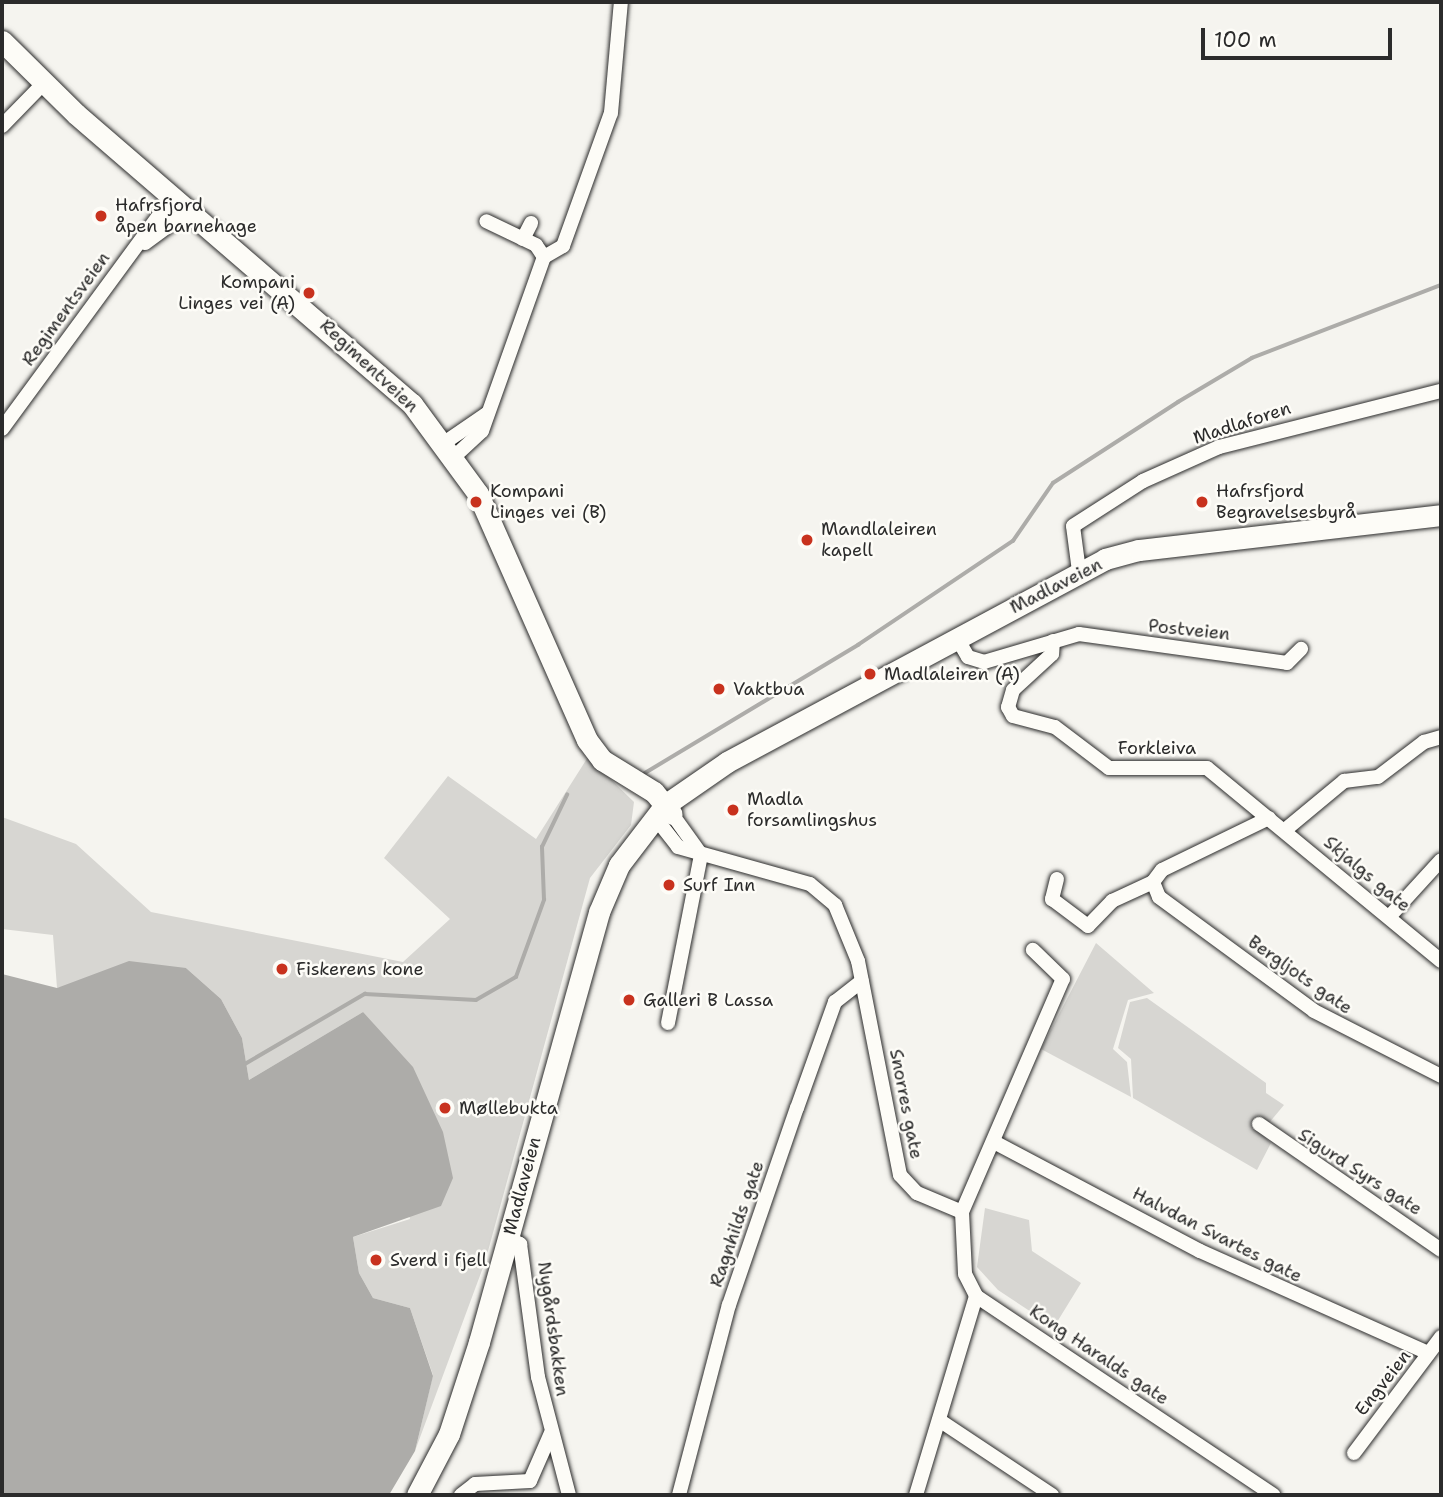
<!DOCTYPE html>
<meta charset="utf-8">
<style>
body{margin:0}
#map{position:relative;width:1443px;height:1497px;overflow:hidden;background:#f5f4ef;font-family:"Shantell Sans",sans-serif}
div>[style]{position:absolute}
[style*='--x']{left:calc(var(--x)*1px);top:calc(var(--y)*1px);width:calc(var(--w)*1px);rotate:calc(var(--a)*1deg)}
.green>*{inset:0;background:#d7d6d2}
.water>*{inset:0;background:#adaca9}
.stream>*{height:3.5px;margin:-1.75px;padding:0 1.75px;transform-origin:1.75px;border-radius:1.75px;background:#adaca9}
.roads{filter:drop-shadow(0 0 2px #2b2b2b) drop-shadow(0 0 2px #2b2b2b)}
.minor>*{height:14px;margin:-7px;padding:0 7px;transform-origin:7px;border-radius:7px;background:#fdfcf7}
.secondary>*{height:21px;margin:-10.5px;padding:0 10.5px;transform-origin:10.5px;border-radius:10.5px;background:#fdfcf7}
.dots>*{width:19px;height:19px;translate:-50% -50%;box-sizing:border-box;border:4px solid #fdfcf7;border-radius:50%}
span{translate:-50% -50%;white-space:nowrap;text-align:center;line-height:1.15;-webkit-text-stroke:5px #fdfcf7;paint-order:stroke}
.poi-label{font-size:18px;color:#2b2b2b}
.left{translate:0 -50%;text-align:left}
.right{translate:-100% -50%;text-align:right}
.street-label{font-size:18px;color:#2b2b2b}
.frame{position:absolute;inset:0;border:4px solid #2b2b2b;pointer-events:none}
.scale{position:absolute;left:1201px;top:28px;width:191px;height:32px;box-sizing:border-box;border:4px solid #2b2b2b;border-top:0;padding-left:9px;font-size:21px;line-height:24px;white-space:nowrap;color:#2b2b2b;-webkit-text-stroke:5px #fdfcf7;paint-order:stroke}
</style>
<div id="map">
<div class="green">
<div style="clip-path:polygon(588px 757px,634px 802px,631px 825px,590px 878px,485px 1262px,415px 1451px,433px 1375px,410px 1308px,373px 1298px,359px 1273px,353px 1237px,410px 1219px,363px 1012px,249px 1080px,242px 1038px,221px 999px,186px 968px,57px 988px,53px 935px,2px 929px,2px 817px,76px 844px,151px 912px,403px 962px,450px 919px,384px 858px,448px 776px,536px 839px)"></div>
<div style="clip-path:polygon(1096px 943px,1154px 993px,1128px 1000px,1113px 1049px,1127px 1062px,1131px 1097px,1041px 1049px)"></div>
<div style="clip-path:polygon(1147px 998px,1266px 1083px,1266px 1093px,1284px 1105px,1269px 1123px,1253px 1126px,1271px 1143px,1257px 1170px,1133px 1098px,1131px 1059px,1118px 1048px,1130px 1002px)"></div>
<div style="clip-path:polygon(985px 1208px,1029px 1220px,1032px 1251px,1081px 1283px,1054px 1327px,998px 1290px,977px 1267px)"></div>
</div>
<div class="water">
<div style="clip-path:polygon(129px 961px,186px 968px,221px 999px,242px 1038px,249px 1080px,363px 1012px,413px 1067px,443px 1132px,453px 1178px,441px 1206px,353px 1237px,359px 1273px,373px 1298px,410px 1308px,433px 1376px,415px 1451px,389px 1495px,2px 1495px,2px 974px,57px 988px)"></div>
</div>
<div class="stream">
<div style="--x:645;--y:773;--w:249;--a:-31"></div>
<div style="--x:858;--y:645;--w:187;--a:-33.9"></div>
<div style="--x:1013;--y:541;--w:70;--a:-55.4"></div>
<div style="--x:1053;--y:483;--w:149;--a:-32.9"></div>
<div style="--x:1178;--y:402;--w:86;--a:-30.7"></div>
<div style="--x:1252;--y:358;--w:203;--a:-21.1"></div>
<div style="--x:245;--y:1064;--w:139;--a:-30.3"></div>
<div style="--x:365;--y:994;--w:111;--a:3.1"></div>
<div style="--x:476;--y:1000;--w:46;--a:-29.9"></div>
<div style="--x:516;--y:977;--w:82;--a:-70"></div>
<div style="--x:544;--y:900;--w:53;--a:-92.2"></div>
<div style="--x:542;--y:847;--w:58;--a:-64.3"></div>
</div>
<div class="roads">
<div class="minor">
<div style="--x:2;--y:126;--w:57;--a:-45.7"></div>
<div style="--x:523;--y:239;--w:18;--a:-63"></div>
<div style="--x:145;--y:243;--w:56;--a:-36.3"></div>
<div style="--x:544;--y:257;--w:22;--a:-30"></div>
<div style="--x:563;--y:246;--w:141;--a:-70.2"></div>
<div style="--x:611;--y:113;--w:111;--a:-84.9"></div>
<div style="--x:2;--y:429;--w:289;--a:-53.7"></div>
<div style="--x:444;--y:443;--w:53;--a:-34.3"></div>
<div style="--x:454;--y:457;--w:38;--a:-43"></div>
<div style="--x:482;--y:431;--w:185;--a:-70.4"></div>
<div style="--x:544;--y:257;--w:14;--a:-124"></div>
<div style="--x:536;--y:245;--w:55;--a:-154.4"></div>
<div style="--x:1079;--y:571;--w:45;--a:-97.6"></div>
<div style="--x:1073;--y:526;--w:83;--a:-32.7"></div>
<div style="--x:1143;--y:481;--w:83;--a:-24.1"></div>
<div style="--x:1219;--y:447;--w:229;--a:-14.2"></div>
<div style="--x:957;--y:638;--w:22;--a:60"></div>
<div style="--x:968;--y:657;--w:17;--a:17"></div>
<div style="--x:984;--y:662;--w:99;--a:-16.4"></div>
<div style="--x:1079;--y:634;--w:210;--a:7.9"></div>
<div style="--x:1287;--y:663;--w:20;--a:-45"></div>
<div style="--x:1053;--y:641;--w:13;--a:94"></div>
<div style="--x:1052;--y:654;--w:53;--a:137.3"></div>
<div style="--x:1013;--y:690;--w:18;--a:106"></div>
<div style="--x:1008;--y:707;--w:10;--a:61"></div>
<div style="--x:1013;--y:716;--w:43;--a:14.7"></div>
<div style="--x:1055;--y:727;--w:68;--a:37.2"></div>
<div style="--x:1109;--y:768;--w:98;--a:0"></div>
<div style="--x:1207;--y:768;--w:303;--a:39.5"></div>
<div style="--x:672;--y:814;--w:48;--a:54.3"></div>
<div style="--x:1269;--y:818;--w:119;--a:154.1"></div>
<div style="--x:1162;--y:870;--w:15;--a:127"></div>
<div style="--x:1153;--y:882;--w:16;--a:68"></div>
<div style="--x:1159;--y:897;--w:192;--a:36.3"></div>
<div style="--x:1314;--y:1011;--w:143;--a:27.1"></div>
<div style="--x:661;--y:825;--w:28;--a:52"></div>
<div style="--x:678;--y:847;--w:137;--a:15.7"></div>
<div style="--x:810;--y:884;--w:33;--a:40"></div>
<div style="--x:835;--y:905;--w:61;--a:67.7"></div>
<div style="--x:858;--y:961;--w:218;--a:78.9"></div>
<div style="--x:900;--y:1175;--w:25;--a:47"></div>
<div style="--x:917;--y:1193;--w:49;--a:22.9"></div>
<div style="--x:962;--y:1212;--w:254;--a:-66.6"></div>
<div style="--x:1063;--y:979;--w:42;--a:-136"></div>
<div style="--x:1285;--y:830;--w:77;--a:-39.7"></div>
<div style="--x:1344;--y:781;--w:34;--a:-7"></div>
<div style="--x:1378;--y:777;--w:58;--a:-37.3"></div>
<div style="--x:1424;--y:742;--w:18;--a:-16"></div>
<div style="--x:1057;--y:879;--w:21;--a:104"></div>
<div style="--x:1052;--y:899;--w:45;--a:36.9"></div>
<div style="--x:1088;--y:926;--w:35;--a:-46"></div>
<div style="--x:1112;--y:901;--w:45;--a:-24.9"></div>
<div style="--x:1389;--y:917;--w:77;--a:-47.6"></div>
<div style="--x:668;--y:1023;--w:171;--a:-78.9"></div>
<div style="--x:1259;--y:1124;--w:221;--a:34.7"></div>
<div style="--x:994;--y:1142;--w:233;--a:27.9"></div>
<div style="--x:1200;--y:1251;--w:250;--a:24.1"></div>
<div style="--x:962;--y:1212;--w:62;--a:87.2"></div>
<div style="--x:965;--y:1274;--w:25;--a:63"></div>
<div style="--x:976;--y:1296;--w:358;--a:33.8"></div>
<div style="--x:509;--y:1238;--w:13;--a:29"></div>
<div style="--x:520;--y:1244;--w:134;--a:82.3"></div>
<div style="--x:538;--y:1377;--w:122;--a:75.3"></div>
<div style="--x:939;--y:1420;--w:136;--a:33.6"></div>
<div style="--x:1354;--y:1453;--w:145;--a:-53.1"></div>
<div style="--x:461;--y:1495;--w:18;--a:-38"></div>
<div style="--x:475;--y:1484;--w:55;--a:-3.1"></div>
<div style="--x:530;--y:1481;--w:52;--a:-66.4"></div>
<div style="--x:679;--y:1495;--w:196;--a:-75.3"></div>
<div style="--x:729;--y:1305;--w:208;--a:-71"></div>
<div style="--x:797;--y:1108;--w:113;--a:-70.3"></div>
<div style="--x:835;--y:1002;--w:34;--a:-38"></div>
<div style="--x:916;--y:1495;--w:208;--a:-73.2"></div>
</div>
<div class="secondary">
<div style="--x:2;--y:41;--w:104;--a:44.6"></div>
<div style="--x:76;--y:114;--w:444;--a:40.8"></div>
<div style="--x:412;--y:404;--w:112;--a:53.7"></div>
<div style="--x:478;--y:494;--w:269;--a:66.1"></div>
<div style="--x:587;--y:740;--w:25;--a:53"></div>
<div style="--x:602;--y:760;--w:61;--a:31.6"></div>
<div style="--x:654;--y:792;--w:28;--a:51"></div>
<div style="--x:417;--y:1495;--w:69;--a:-62.3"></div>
<div style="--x:449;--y:1434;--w:97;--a:-71.9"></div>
<div style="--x:479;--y:1342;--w:446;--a:-74.4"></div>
<div style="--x:599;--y:912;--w:51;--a:-66.9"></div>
<div style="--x:619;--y:865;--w:76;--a:-52.5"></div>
<div style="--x:665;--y:805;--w:75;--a:-34.7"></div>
<div style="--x:727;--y:762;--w:429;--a:-28.2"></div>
<div style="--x:1105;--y:559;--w:35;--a:-15"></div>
<div style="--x:1139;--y:550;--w:304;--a:-6.6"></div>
</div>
</div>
<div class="dots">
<div style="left:101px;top:216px;background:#c8321e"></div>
<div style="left:309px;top:293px;background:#c8321e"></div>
<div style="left:476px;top:502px;background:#c8321e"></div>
<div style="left:1202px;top:502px;background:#c8321e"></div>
<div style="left:807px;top:540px;background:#c8321e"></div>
<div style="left:870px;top:674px;background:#c8321e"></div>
<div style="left:719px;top:689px;background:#c8321e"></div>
<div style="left:733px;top:810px;background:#c8321e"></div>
<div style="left:669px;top:885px;background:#c8321e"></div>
<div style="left:282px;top:969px;background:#c8321e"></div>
<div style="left:629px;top:1000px;background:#c8321e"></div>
<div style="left:445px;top:1108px;background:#c8321e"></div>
<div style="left:376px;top:1260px;background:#c8321e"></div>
</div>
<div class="poi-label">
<span class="left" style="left:115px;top:216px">Hafrsfjord<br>åpen barnehage</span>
<span class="right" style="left:295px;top:293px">Kompani<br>Linges vei (A)</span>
<span class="left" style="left:490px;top:502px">Kompani<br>Linges vei (B)</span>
<span class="left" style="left:1216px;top:502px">Hafrsfjord<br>Begravelsesbyrå</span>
<span class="left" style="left:821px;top:540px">Mandlaleiren<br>kapell</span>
<span class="left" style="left:884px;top:674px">Madlaleiren (A)</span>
<span class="left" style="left:733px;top:689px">Vaktbua</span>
<span class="left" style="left:747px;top:810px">Madla<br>forsamlingshus</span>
<span class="left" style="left:683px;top:885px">Surf Inn</span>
<span class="left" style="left:296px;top:969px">Fiskerens kone</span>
<span class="left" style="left:643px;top:1000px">Galleri B Lassa</span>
<span class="left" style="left:459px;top:1108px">Møllebukta</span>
<span class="left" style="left:390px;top:1260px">Sverd i fjell</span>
</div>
<div class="street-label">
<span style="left:66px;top:309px;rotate:-54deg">Regimentsveien</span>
<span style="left:369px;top:366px;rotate:43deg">Regimentveien</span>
<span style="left:1242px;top:423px;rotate:-18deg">Madlaforen</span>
<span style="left:1056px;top:586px;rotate:-27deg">Madlaveien</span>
<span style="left:1189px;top:630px;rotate:6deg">Postveien</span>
<span style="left:1157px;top:748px">Forkleiva</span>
<span style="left:1367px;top:874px;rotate:40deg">Skjalgs gate</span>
<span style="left:1300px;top:975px;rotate:35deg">Bergljots gate</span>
<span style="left:906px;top:1104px;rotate:79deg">Snorres gate</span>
<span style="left:1360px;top:1172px;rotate:33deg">Sigurd Syrs gate</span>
<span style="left:522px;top:1186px;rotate:-75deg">Madlaveien</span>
<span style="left:737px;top:1224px;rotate:-71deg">Ragnhilds gate</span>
<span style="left:1217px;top:1235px;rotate:27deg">Halvdan Svartes gate</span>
<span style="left:553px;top:1329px;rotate:82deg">Nygårdsbakken</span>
<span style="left:1099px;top:1355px;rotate:34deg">Kong Haralds gate</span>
<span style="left:1383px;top:1383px;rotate:-52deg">Engveien</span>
</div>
<div class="frame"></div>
<div class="scale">100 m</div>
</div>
